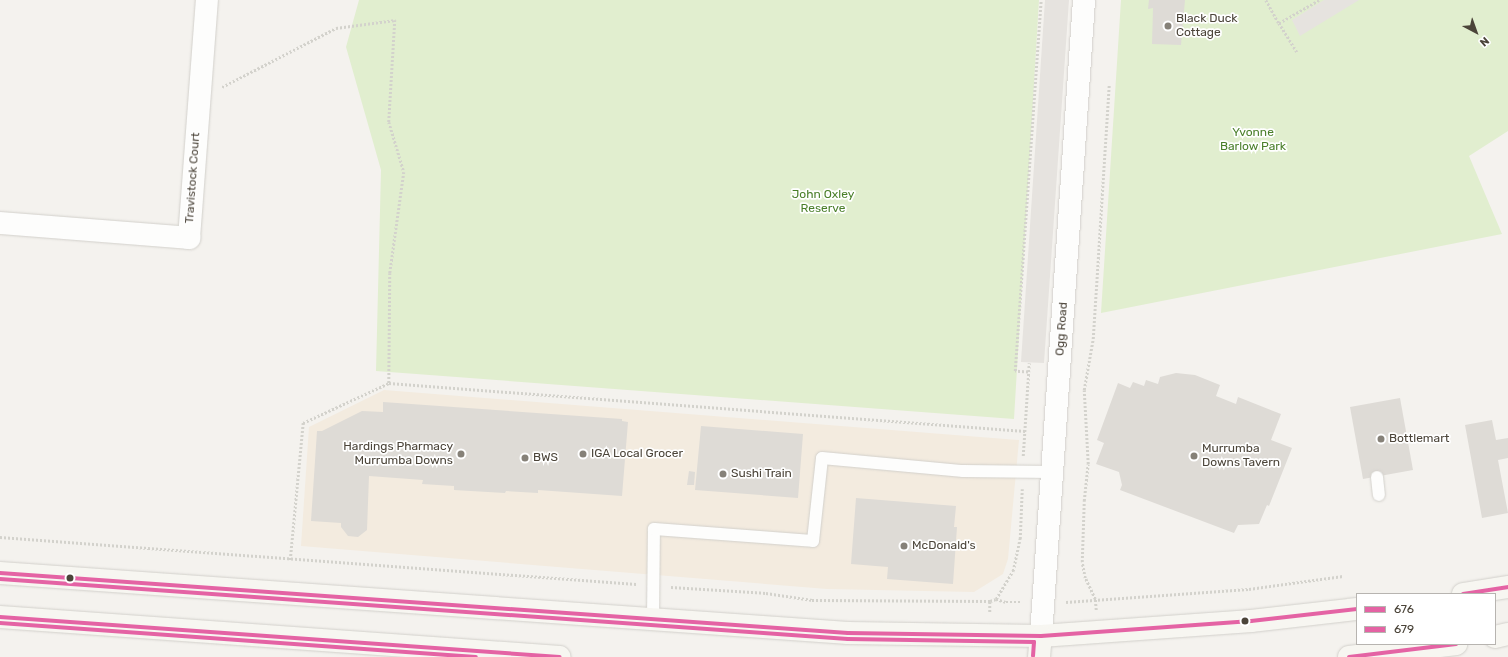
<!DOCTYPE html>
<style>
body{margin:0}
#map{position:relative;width:1508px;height:657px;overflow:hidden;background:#f4f2ee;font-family:Rubik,sans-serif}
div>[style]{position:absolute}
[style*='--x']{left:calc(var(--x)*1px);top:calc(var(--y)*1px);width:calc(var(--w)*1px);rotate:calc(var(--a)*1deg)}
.commercial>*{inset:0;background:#f3ebdf}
.green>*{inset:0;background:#e1eecf}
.parking>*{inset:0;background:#e6e3df}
.building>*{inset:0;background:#dedbd6}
.path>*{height:2.5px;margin-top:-1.25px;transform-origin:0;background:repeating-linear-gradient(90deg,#d3d2cc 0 2px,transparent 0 4px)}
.roads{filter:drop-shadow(0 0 1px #d2d0cb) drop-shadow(0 0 1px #d2d0cb)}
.lane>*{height:12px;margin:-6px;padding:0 6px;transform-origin:6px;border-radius:6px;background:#fdfdfc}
.street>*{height:22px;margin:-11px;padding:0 11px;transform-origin:11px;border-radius:11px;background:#fdfdfc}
.secondary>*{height:22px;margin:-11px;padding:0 11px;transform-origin:11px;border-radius:11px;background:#f7f6f1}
.bus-1>*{height:4px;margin:-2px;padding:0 2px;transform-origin:2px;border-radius:2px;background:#e463a4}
.bus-2>*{height:4px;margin:-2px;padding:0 2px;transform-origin:2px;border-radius:2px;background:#e463a4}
.dots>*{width:11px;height:11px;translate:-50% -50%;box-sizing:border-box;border:2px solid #fff;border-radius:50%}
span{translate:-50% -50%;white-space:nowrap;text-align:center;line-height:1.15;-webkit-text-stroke:3.5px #fff;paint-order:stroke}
.poi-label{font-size:12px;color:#4b4439}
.left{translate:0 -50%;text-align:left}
.right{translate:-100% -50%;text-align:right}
.park-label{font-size:12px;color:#4a7f2a}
.street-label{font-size:12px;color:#4b4439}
.legend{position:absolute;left:1356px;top:593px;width:140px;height:52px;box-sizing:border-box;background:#fff;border:1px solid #b7b4b0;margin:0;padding:5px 7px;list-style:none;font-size:12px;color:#4b4439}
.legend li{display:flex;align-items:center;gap:8px;height:20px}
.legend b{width:20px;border:1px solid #b7b4b0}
.north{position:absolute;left:1456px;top:12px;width:40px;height:40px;-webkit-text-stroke:3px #fff;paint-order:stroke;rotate:139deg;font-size:11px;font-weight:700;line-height:16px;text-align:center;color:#4b4439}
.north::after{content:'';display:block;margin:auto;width:14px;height:18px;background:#4b4439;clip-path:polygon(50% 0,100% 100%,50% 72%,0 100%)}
</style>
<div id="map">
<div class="commercial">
<div style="clip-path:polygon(384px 390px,1019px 440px,1008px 559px,1003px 574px,974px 592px,827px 589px,301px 546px,309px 427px)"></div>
</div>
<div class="green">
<div style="clip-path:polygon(359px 0,1039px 0,1014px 419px,376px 371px,381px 170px,346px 47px)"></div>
<div style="clip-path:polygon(1121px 0,1508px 0,1508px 131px,1469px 156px,1502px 234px,1101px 313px)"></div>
</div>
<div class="parking">
<div style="clip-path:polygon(1045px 0,1069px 0,1044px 363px,1021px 362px)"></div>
<div style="clip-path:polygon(1324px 0,1359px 0,1300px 36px,1292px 20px)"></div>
</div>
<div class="building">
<div style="clip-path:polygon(1149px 0,1185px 0,1181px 45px,1152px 44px,1153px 8px,1148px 9px)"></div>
<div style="clip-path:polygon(1176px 373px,1195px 375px,1220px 385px,1216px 396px,1236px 404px,1238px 397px,1281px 414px,1271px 440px,1292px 448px,1269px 506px,1267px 505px,1259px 524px,1238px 525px,1234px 533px,1120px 490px,1122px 485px,1119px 472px,1096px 464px,1104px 443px,1097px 440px,1118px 383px,1130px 388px,1133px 382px,1144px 386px,1146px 380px,1158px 384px,1160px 377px)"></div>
<div style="clip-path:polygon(1400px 398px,1413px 470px,1363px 479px,1350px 407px)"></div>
<div style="clip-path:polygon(383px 402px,622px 419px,622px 421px,628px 422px,622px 496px,538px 490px,538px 493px,506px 491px,505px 493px,454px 490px,454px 486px,422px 484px,423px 480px,369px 476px,367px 530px,358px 537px,348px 536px,341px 527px,341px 523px,311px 521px,317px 431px,322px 431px,362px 411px,383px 412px)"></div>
<div style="clip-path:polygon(1492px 420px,1496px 440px,1508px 438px,1508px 458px,1498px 460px,1508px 513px,1482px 518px,1465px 425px)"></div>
<div style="clip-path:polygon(701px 426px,803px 434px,798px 498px,695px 490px)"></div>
<div style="clip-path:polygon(689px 471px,695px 472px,694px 485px,687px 485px)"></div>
<div style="clip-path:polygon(856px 498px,956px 506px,954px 527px,957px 527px,953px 584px,887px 579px,888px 567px,851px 564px)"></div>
</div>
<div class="path">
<div style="--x:1266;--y:0;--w:26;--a:61"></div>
<div style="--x:1279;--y:23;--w:46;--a:-29.9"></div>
<div style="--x:1279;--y:23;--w:34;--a:58"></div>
<div style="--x:222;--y:87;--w:128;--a:-27.4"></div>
<div style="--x:336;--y:28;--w:60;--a:-7.7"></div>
<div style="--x:395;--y:20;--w:102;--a:93.4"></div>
<div style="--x:389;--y:122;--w:52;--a:73.3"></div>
<div style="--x:404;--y:172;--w:102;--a:97.9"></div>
<div style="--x:390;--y:273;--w:110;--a:90.5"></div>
<div style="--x:1028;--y:372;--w:13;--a:-176"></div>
<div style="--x:1015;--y:371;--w:372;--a:-86"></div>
<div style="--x:1023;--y:456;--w:93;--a:-86.3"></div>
<div style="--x:0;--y:537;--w:638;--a:4.23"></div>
<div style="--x:290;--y:560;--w:138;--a:-84.6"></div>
<div style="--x:303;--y:423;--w:95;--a:-24.9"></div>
<div style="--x:389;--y:383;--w:638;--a:4.32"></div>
<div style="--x:671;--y:587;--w:95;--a:3.6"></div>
<div style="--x:766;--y:593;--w:47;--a:8.7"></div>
<div style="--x:812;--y:600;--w:178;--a:0.3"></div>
<div style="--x:990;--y:601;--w:6;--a:-18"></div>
<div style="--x:996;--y:599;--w:33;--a:-59"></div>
<div style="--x:1013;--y:571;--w:33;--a:-78"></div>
<div style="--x:1020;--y:539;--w:50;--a:-87.7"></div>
<div style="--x:996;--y:599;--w:10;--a:17"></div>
<div style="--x:1006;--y:602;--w:15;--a:0"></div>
<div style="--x:990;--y:602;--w:11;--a:90"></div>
<div style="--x:1066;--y:602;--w:183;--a:-4.1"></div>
<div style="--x:1249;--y:589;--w:95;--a:-7.9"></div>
<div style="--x:1096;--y:610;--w:11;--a:-95"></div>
<div style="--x:1095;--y:599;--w:23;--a:-115"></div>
<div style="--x:1085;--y:578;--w:16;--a:-101"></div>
<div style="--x:1082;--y:562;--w:61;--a:-88.1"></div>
<div style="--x:1084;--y:501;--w:37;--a:-84"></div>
<div style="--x:1088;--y:464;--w:74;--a:-93.1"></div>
<div style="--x:1084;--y:390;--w:52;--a:-80"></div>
<div style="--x:1093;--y:339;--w:255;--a:-86.4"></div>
</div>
<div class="roads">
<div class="lane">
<div style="--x:1377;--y:477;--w:18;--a:84"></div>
<div style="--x:653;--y:619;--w:90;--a:-89.4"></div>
<div style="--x:654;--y:529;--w:159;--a:4.3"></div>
<div style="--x:813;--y:541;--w:83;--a:-83.8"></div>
<div style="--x:822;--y:458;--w:142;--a:5.3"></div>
<div style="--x:963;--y:471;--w:89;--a:0.6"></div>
</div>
<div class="street">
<div style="--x:0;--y:223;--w:190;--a:4.5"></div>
<div style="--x:189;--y:238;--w:239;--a:-85.7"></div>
<div style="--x:1041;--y:636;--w:637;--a:-86.13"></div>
</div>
<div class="secondary">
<div style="--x:0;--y:573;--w:850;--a:4.05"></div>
<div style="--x:848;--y:633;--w:193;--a:0.9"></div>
<div style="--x:1041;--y:636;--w:211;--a:-4.1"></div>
<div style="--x:1251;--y:621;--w:107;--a:-6.5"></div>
<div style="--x:1463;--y:594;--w:46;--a:-8.8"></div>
<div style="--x:0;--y:617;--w:561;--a:4.09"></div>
<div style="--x:1495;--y:637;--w:13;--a:-13"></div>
<div style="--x:1039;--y:657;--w:21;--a:-85"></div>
<div style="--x:1349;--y:657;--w:108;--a:-6.9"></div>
</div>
</div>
<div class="bus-1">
<div style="--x:0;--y:573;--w:850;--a:4.05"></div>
<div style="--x:848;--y:633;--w:193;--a:0.9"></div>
<div style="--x:1041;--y:636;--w:211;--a:-4.1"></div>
<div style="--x:1251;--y:621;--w:107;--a:-6.5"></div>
<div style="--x:1463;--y:594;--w:46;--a:-8.8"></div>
<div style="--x:0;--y:617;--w:561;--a:4.09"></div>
<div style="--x:1349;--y:657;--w:108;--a:-6.9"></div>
</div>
<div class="bus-2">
<div style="--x:0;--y:579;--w:850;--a:4.05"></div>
<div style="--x:848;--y:639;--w:186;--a:0.9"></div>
<div style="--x:1034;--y:642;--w:14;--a:94"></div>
<div style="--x:0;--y:623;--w:477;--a:4.1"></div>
</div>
<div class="dots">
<div style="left:1168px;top:26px;background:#868178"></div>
<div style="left:1381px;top:439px;background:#868178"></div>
<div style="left:461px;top:454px;background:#868178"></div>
<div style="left:583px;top:454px;background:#868178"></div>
<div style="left:1194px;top:456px;background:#868178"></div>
<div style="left:525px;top:458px;background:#868178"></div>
<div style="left:723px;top:474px;background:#868178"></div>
<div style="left:904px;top:546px;background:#868178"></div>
<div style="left:70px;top:578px;background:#4b4439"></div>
<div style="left:1245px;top:621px;background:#4b4439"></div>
</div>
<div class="poi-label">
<span class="left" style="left:1176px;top:26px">Black Duck<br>Cottage</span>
<span class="left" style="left:1389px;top:439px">Bottlemart</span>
<span class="right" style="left:453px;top:454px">Hardings Pharmacy<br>Murrumba Downs</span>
<span class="left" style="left:1202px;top:456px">Murrumba<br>Downs Tavern</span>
<span class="left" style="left:591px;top:454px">IGA Local Grocer</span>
<span class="left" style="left:533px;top:458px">BWS</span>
<span class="left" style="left:731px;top:474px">Sushi Train</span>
<span class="left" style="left:912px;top:546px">McDonald's</span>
</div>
<div class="park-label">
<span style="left:1253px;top:140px">Yvonne<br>Barlow Park</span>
<span style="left:823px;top:202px">John Oxley<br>Reserve</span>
</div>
<div class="street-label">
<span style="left:193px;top:178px;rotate:-86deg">Travistock Court</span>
<span style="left:1062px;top:329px;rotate:-86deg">Ogg Road</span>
</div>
<ul class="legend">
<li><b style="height:5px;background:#e463a4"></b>676</li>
<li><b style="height:5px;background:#e463a4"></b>679</li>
</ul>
<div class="north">N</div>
</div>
